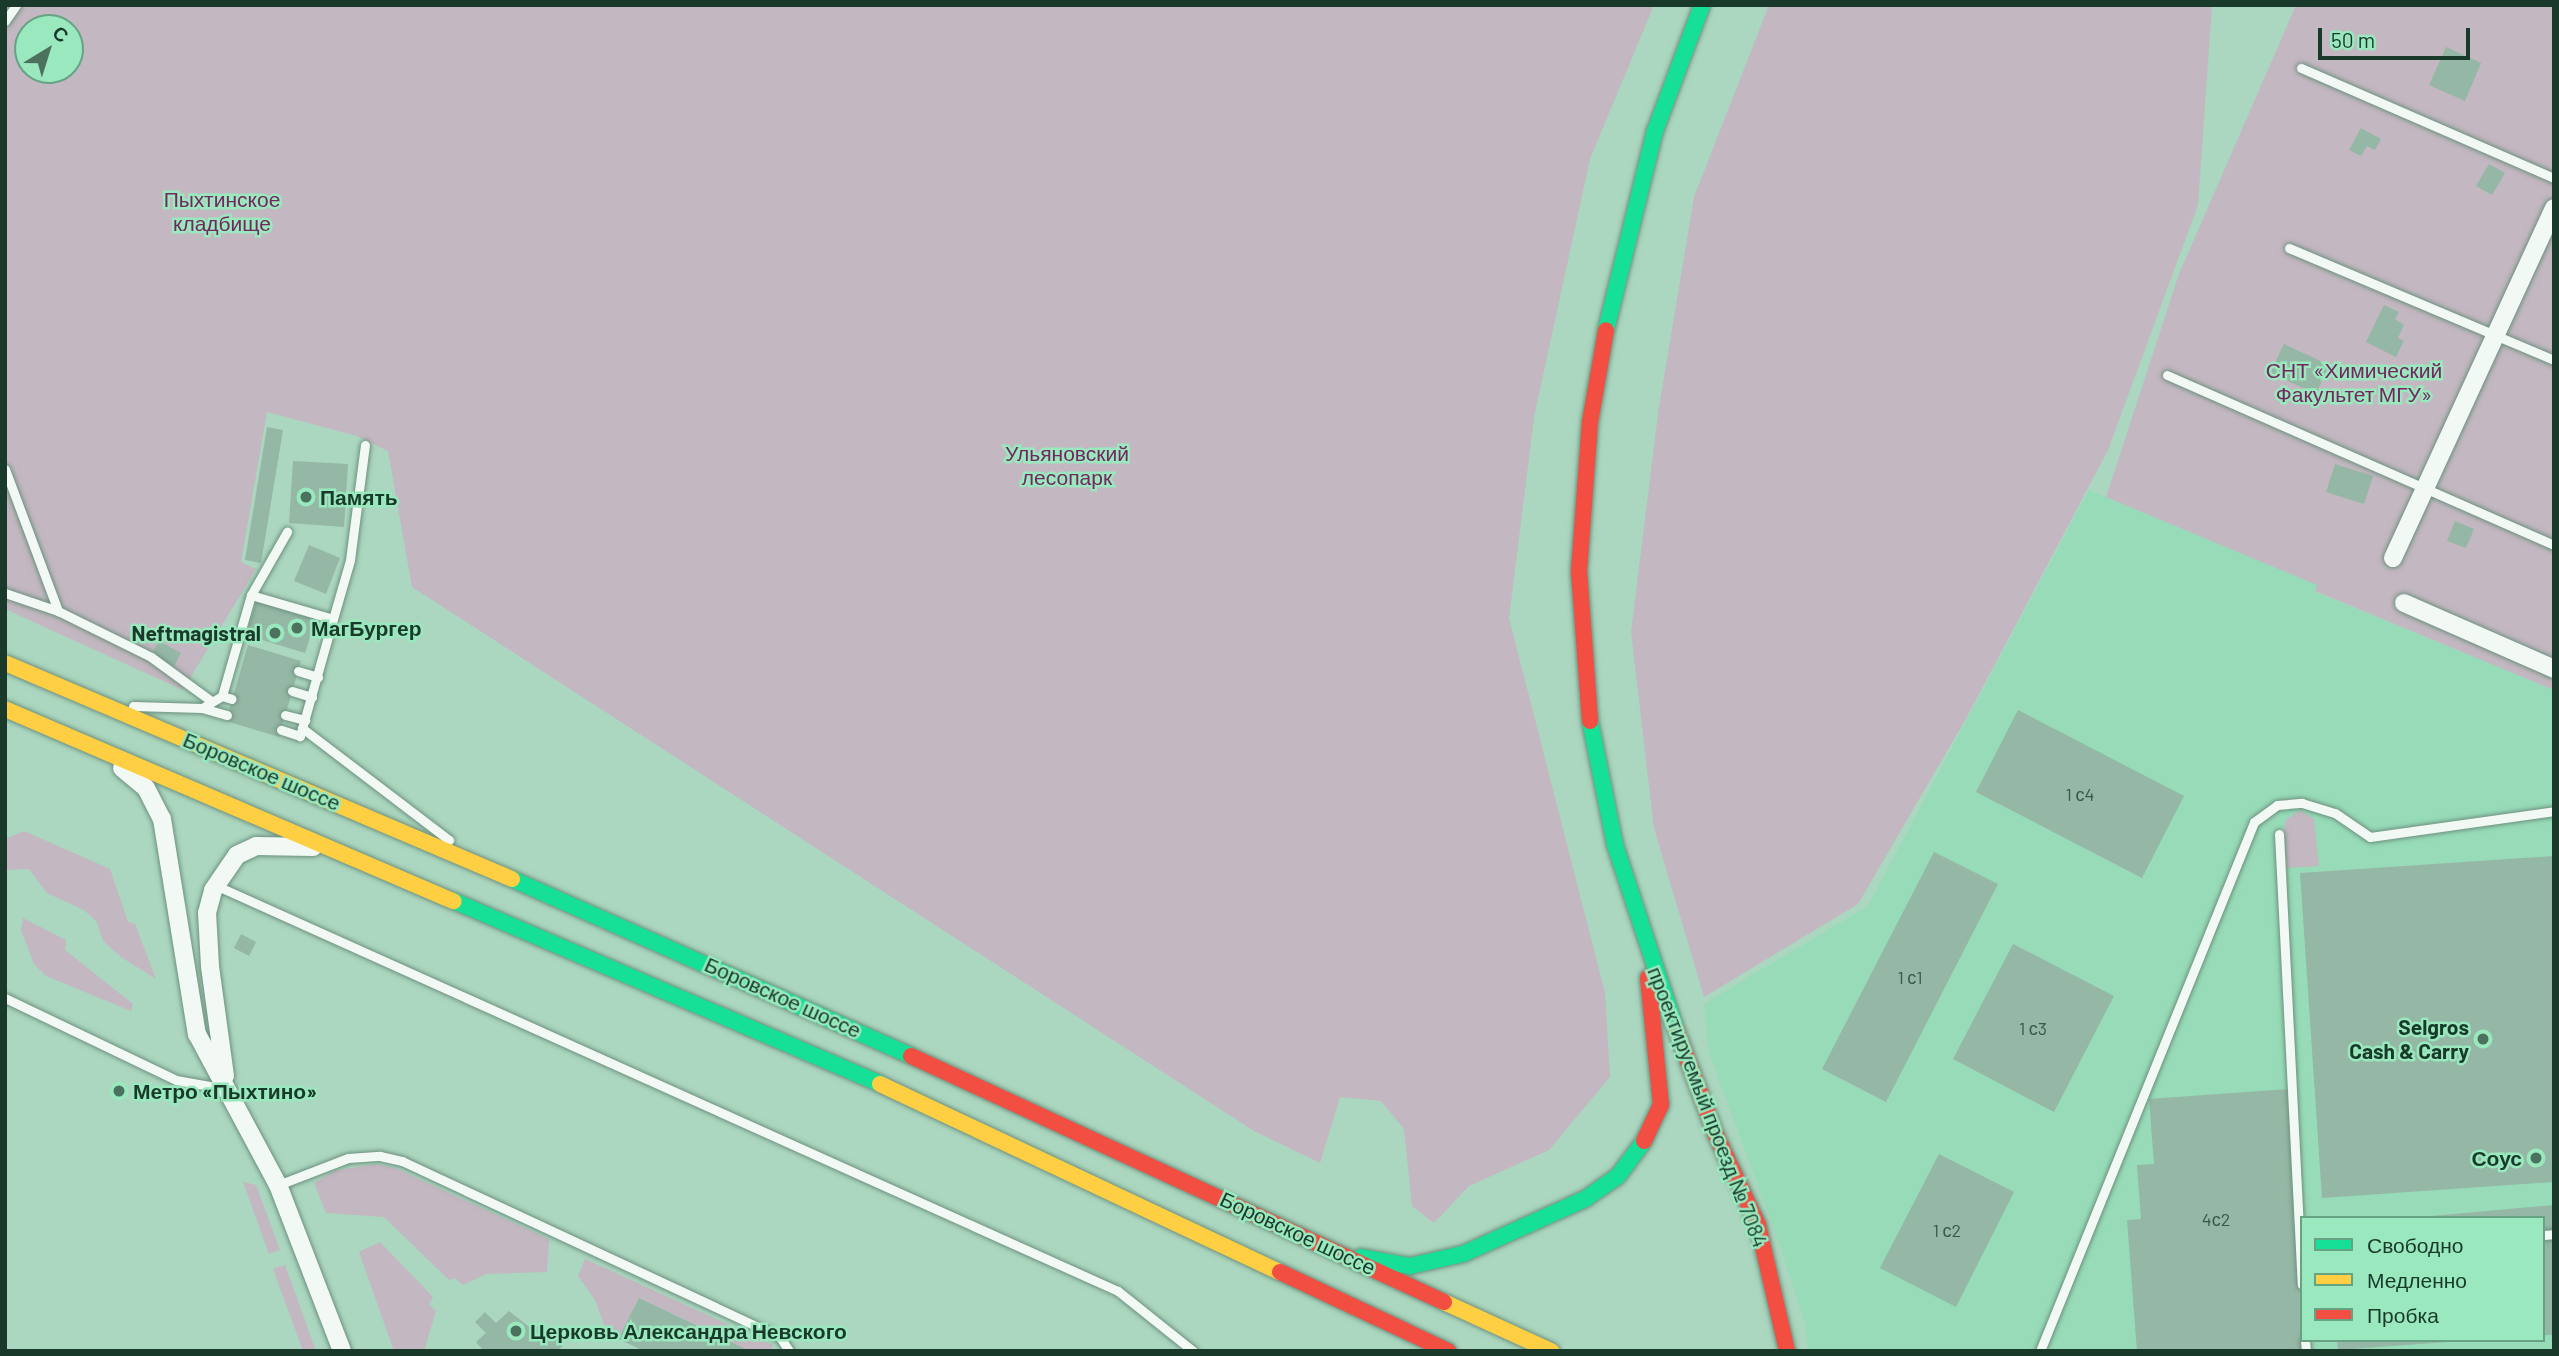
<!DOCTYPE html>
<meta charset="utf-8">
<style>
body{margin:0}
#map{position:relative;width:2559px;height:1356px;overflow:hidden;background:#abd6bf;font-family:Barlow,sans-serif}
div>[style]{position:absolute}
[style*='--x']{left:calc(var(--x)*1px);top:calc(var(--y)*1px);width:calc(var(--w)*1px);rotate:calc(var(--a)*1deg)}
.built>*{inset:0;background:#97dbb8}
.green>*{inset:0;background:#c3b7c1}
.building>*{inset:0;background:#95b7a5}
.roads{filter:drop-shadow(0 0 2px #6d917f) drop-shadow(0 0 2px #6d917f)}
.lane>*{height:9px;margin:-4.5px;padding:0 4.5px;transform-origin:4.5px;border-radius:4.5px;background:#f2f9f5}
.street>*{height:18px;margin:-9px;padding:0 9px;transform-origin:9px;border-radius:9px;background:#f2f9f5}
.fast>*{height:16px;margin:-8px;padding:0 8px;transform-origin:8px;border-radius:8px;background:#16e098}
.slow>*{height:16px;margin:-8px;padding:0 8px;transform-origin:8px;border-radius:8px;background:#ffcf43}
.jam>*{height:16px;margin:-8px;padding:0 8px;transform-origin:8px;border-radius:8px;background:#f24e42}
.dots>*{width:19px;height:19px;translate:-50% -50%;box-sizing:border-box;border:4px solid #99e8be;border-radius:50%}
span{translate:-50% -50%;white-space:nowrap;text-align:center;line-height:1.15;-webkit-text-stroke:5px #99e8be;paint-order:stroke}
.number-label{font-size:18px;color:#385949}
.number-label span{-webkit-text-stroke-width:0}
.park-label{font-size:21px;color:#75255f}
.poi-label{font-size:21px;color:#193a2a;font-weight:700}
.left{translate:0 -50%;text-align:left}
.right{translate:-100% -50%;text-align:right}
.street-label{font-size:21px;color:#193a2a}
.frame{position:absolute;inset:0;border:7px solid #193a2a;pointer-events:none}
.legend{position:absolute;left:2300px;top:1216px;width:245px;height:126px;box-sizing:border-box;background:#99e8be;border:2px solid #66a283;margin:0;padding:9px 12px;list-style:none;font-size:21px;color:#193a2a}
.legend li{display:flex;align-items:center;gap:14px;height:35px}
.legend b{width:35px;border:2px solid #66a283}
.north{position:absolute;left:14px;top:14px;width:70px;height:70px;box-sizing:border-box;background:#99e8be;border:2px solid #66a283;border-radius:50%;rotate:38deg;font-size:19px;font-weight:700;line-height:28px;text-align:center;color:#193a2a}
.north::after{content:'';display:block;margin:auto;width:24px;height:32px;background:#4c715e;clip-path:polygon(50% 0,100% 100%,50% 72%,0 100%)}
.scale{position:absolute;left:2318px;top:28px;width:152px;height:32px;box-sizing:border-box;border:4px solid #193a2a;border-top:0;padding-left:9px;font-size:21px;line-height:24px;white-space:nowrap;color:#193a2a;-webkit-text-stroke:5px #99e8be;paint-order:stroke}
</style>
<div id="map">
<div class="built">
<div style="clip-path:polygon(evenodd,2089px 490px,2318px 585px,2315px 592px,2554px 690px,2554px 1351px,1808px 1351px,1805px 1322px,1777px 1237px,1709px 1053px,1704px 1004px,1868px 906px,2089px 490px,2302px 1218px,2543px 1218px,2543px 1340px,2302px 1340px,2302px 1218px)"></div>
</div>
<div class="green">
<div style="clip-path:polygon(evenodd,5px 5px,1654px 5px,1590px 159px,1534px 417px,1509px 618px,1605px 993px,1610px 1077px,1549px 1150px,1469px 1186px,1434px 1223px,1412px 1206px,1404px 1129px,1381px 1101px,1340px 1097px,1320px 1163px,1254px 1131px,412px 587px,388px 451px,357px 436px,267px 412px,241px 562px,256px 569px,183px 690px,5px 609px,5px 5px,28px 28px,70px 28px,70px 70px,28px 70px,28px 28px)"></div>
<div style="clip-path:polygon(1769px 5px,2212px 5px,2198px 205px,2108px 450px,1968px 715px,1858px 904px,1704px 997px,1654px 828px,1631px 632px,1659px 407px,1694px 197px)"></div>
<div style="clip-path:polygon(2296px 5px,2554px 5px,2554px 690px,2315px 591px,2317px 585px,2106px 497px,2179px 274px)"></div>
<div style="clip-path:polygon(2300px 810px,2314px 819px,2319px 866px,2286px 868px,2284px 829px,2286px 820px)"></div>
<div style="clip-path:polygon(24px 831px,110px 869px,128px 922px,135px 924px,156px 979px,121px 957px,103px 941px,97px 922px,84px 910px,47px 893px,29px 869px,5px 870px,5px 839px)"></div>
<div style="clip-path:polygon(23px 918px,66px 940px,65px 950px,133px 1004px,131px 1011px,46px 976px,34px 964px,21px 930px)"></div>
<div style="clip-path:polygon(375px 1164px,395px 1168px,549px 1239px,547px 1272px,486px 1274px,463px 1285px,455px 1278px,449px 1280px,384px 1217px,326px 1213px,314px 1183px,334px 1171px)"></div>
<div style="clip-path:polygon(243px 1182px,256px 1185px,280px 1250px,269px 1254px)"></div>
<div style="clip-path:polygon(380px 1242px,433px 1297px,429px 1304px,436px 1311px,424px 1351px,394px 1351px,359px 1252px)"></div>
<div style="clip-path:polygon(585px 1259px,773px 1345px,771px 1351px,750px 1351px,639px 1298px,618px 1339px,608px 1335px,595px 1300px,578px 1276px)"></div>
<div style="clip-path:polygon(285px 1265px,316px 1351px,303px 1351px,273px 1269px)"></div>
</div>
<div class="building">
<div style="clip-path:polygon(2446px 47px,2481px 63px,2465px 101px,2429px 85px)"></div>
<div style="clip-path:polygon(2361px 128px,2381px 139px,2375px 150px,2367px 146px,2361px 156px,2349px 150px)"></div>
<div style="clip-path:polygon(2489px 164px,2505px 173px,2492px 195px,2476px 186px)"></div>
<div style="clip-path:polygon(2384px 305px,2399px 312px,2395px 319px,2404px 325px,2398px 338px,2404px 341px,2396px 357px,2366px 342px)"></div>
<div style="clip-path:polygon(2284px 344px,2329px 365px,2316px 394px,2270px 373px)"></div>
<div style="clip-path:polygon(267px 427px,283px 430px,261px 563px,245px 560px)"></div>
<div style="clip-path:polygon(293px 461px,348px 464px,344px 527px,289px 523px)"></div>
<div style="clip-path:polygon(2335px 464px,2373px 476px,2364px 504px,2326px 492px)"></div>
<div style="clip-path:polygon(2455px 521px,2474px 529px,2466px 548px,2447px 541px)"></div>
<div style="clip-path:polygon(309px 545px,340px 558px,326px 594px,294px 581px)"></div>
<div style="clip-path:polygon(256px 602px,316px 619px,305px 653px,246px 635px)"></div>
<div style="clip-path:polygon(159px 641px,181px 653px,174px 666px,152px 654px)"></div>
<div style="clip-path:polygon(248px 645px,301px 661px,279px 737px,226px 721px)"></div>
<div style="clip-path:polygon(2018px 710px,2184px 796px,2142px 878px,1976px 792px)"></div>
<div style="clip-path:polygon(1934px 852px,1998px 884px,1886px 1102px,1822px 1069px)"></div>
<div style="clip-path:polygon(2554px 856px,2554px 1182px,2322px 1198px,2300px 873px)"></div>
<div style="clip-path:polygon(241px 934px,256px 942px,249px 956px,234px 948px)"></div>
<div style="clip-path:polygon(2013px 944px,2114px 996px,2054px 1112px,1953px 1059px)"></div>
<div style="clip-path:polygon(2288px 1089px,2302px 1269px,2302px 1340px,2308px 1351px,2137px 1351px,2127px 1220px,2141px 1219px,2137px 1165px,2154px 1164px,2149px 1099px)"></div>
<div style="clip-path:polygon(1939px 1154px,2014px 1192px,1956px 1307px,1880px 1268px)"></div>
<div style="clip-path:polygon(2554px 1205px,2554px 1335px,2543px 1335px,2543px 1218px,2409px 1218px)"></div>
<div style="clip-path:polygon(639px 1298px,750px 1351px,644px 1351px,618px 1339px)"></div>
<div style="clip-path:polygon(509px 1311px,533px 1330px,541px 1323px,563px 1346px,557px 1351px,484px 1351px,476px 1342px,486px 1333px,475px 1322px,485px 1312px,496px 1323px)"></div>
<div style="clip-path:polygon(2337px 1340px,2447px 1340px,2447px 1342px,2338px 1350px)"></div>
</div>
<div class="roads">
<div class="lane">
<div style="--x:5;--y:21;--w:19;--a:-55"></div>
<div style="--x:2301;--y:68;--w:276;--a:23.5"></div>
<div style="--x:2289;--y:248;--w:288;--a:22.9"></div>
<div style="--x:2167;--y:375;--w:423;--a:23.7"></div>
<div style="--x:5;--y:469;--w:152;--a:69.5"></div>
<div style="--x:5;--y:593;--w:56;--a:18.8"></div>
<div style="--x:58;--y:611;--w:104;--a:26.3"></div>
<div style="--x:151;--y:657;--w:73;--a:36.1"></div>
<div style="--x:251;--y:595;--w:73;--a:-60.3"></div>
<div style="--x:333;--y:619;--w:61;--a:-73.9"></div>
<div style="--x:350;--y:560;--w:116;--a:-82.6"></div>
<div style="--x:298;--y:671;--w:21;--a:17"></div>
<div style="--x:292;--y:691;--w:21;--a:17"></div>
<div style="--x:222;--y:696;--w:105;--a:-74"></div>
<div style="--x:251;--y:595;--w:85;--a:16.3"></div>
<div style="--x:333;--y:619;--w:122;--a:105.8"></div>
<div style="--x:300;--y:736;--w:20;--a:-162"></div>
<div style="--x:133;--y:706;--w:69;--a:1.7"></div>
<div style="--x:202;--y:708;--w:23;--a:-31"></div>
<div style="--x:222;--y:696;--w:10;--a:17"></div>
<div style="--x:202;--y:708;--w:26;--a:16"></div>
<div style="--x:285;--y:715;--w:21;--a:14"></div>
<div style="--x:302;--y:728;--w:185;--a:37.3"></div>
<div style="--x:2279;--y:834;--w:451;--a:87.1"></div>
<div style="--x:215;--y:885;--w:990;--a:24.21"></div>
<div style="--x:1118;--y:1291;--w:96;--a:38.7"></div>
<div style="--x:5;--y:998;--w:190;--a:25.6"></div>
<div style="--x:176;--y:1080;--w:51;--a:10.2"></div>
<div style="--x:278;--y:1185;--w:75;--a:-21.1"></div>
<div style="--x:348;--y:1158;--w:32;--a:-4"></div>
<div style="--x:380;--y:1156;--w:23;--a:13"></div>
<div style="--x:402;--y:1161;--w:417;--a:25"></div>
<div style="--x:780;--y:1337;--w:17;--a:57"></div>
<div style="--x:2543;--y:1235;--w:11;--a:-5"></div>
<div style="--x:2305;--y:1340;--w:11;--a:85"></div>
<div style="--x:2040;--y:1351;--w:571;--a:-67.97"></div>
<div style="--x:2254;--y:822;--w:29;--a:-36"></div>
<div style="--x:2277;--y:805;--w:25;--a:-5"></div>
<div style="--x:2302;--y:803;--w:34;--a:17"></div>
<div style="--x:2335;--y:813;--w:42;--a:34.4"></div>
<div style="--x:2370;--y:837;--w:186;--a:-8"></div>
</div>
<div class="street">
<div style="--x:2393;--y:558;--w:385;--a:-65.3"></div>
<div style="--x:2404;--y:603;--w:164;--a:23.7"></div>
<div style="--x:122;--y:768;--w:31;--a:40"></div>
<div style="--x:146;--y:788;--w:35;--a:63"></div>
<div style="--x:162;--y:819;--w:218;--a:80.8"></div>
<div style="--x:197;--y:1034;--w:171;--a:61.8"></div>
<div style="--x:278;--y:1185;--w:178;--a:68.9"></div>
<div style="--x:225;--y:1076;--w:111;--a:-97.8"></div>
<div style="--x:210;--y:966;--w:53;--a:-93.2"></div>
<div style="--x:207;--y:913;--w:24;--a:-75"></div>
<div style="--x:213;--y:890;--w:42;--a:-55.6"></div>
<div style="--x:237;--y:855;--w:21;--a:-25"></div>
<div style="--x:256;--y:846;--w:57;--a:1"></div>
</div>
<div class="fast">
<div style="--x:1606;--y:330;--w:205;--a:-76.2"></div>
<div style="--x:1655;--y:131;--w:134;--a:-69.5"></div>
<div style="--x:1590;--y:721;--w:126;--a:78.6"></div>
<div style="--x:1615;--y:845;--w:194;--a:71.7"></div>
<div style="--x:512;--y:879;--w:436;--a:23.9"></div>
<div style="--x:454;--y:901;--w:464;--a:23.2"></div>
<div style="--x:1361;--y:1257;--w:50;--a:10.4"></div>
<div style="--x:1410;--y:1266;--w:54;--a:-12.8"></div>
<div style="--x:1463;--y:1254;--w:134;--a:-24.3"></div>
<div style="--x:1585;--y:1199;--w:40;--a:-34.9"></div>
<div style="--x:1618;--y:1176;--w:44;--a:-53.4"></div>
</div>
<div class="slow">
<div style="--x:5;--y:663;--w:551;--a:23.08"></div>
<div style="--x:5;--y:709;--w:488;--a:23.2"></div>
<div style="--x:880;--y:1084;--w:442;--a:25.2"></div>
<div style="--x:1444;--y:1302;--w:118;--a:24.6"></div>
</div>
<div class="jam">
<div style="--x:1590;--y:721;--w:150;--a:-94.2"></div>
<div style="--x:1579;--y:571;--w:149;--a:-85.8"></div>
<div style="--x:1590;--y:422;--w:93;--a:-80.1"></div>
<div style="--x:1676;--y:1029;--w:111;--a:69.4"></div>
<div style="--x:1715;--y:1133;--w:102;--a:64.9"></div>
<div style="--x:1758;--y:1225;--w:129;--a:77"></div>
<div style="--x:911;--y:1056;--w:587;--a:24.78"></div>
<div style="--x:1644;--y:1141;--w:40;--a:-65"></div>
<div style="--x:1661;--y:1105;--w:128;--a:-95.8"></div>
<div style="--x:1280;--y:1272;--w:186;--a:25.2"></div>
</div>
</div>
<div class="dots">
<div style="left:306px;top:497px;background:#4c715e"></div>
<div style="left:297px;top:628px;background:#4c715e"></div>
<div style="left:275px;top:633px;background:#4c715e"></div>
<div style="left:2483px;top:1039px;background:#4c715e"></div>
<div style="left:119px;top:1091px;background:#4c715e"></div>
<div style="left:2536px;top:1158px;background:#4c715e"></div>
<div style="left:516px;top:1331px;background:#4c715e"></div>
</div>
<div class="number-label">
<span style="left:2080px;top:794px">1 с4</span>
<span style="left:1910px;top:977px">1 с1</span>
<span style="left:2033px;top:1028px">1 с3</span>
<span style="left:2216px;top:1219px">4с2</span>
<span style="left:1947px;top:1230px">1 с2</span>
</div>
<div class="park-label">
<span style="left:222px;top:211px">Пыхтинское<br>кладбище</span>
<span style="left:2354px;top:382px">СНТ «Химический<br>Факультет МГУ»</span>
<span style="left:1067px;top:465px">Ульяновский<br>лесопарк</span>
</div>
<div class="poi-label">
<span class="left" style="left:320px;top:497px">Память</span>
<span class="left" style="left:311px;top:628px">МагБургер</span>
<span class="right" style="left:261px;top:633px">Neftmagistral</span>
<span class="right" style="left:2469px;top:1039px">Selgros<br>Cash &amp; Carry</span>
<span class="left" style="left:133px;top:1091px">Метро «Пыхтино»</span>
<span class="right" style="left:2522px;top:1158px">Соус</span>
<span class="left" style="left:530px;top:1331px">Церковь Александра Невского</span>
</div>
<div class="street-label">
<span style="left:262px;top:771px;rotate:23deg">Боровское шоссе</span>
<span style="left:783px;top:997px;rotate:24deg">Боровское шоссе</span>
<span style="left:1708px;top:1107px;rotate:69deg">проектируемый проезд № 7084</span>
<span style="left:1298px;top:1233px;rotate:25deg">Боровское шоссе</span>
</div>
<div class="frame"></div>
<ul class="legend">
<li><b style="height:9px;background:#16e098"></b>Свободно</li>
<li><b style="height:9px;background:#ffcf43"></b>Медленно</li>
<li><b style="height:9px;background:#f24e42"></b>Пробка</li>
</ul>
<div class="north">С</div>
<div class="scale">50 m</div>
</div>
